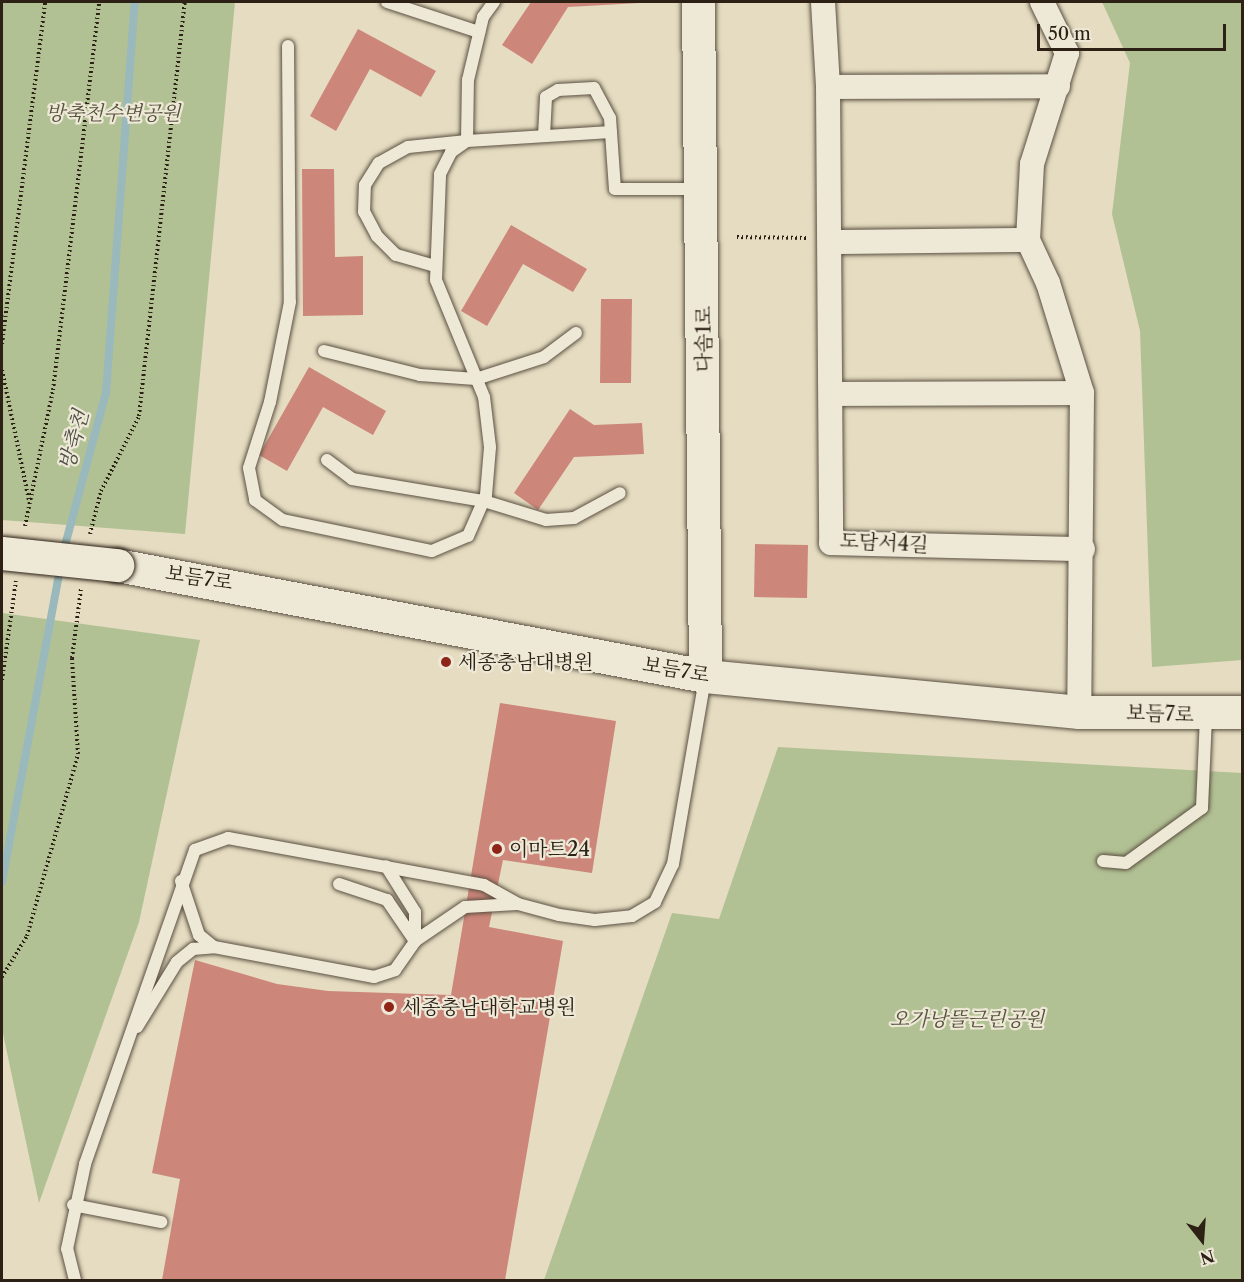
<!DOCTYPE html>
<meta charset="utf-8">
<style>
body{margin:0}
#map{position:relative;width:1244px;height:1282px;overflow:hidden;background:#e5dcc1;font-family:"Libre Caslon Text","Noto Serif KR",serif}
div>[style]{position:absolute}
[style*='--x']{left:calc(var(--x)*1px);top:calc(var(--y)*1px);width:calc(var(--w)*1px);rotate:calc(var(--a)*1deg)}
.green>*{inset:0;background:#b2c194}
.stream>*{height:8px;margin:-4px;padding:0 4px;transform-origin:4px;border-radius:4px;background:#99b9bc}
.building>*{inset:0;background:#cd867a}
.path>*{height:4px;margin-top:-2px;transform-origin:0;background:repeating-linear-gradient(90deg,#2d2116 0 1.5px,transparent 0 4.5px)}
.roads{filter:drop-shadow(0 0 2px #5b5041) drop-shadow(0 0 2px #5b5041)}
.lane>*{height:12px;margin:-6px;padding:0 6px;transform-origin:6px;border-radius:6px;background:#eee8d7}
.street>*{height:24px;margin:-12px;padding:0 12px;transform-origin:12px;border-radius:12px;background:#eee8d7}
.secondary>*{height:33px;margin:-16.5px;padding:0 16.5px;transform-origin:16.5px;border-radius:16.5px;background:#eee8d7}
.bridges{filter:drop-shadow(0 0 2px #2d2116) drop-shadow(0 0 2px #2d2116)}
.secondary-bridge>*{height:33px;margin:-16.5px;padding:0 16.5px;transform-origin:16.5px;border-radius:16.5px;background:#eee8d7}
.dots>*{width:16px;height:16px;translate:-50% -50%;box-sizing:border-box;border:3px solid #eee8d7;border-radius:50%}
span{translate:-50% -50%;white-space:nowrap;text-align:center;line-height:1.15;-webkit-text-stroke:4.5px #eee8d7;paint-order:stroke}
.park-label{font-size:20px;color:#55513c;font-style:italic}
.street-label{font-size:20px;color:#2d2116}
.poi-label{font-size:20px;color:#2d2116}
.left{translate:0 -50%;text-align:left}
.water-label{font-size:21px;color:#4d4f48;font-style:italic}
.frame{position:absolute;inset:0;border:3px solid #2d2116;pointer-events:none}
.north{position:absolute;left:1172px;top:1210px;width:60px;height:60px;-webkit-text-stroke:4px #eee8d7;paint-order:stroke;rotate:163deg;font-size:16px;font-weight:700;line-height:24px;text-align:center;color:#2d2116}
.north::after{content:'';display:block;margin:auto;width:21px;height:27px;background:#2d2116;clip-path:polygon(50% 0,100% 100%,50% 72%,0 100%)}
.scale{position:absolute;left:1037px;top:24px;width:189px;height:27px;box-sizing:border-box;border:3px solid #2d2116;border-top:0;padding-left:8px;font-size:18px;line-height:21px;white-space:nowrap;color:#2d2116;-webkit-text-stroke:4px #eee8d7;paint-order:stroke}
</style>
<div id="map">
<div class="green">
<div style="clip-path:polygon(2px 2px,235px 2px,185px 534px,2px 520px)"></div>
<div style="clip-path:polygon(1102px 2px,1242px 2px,1242px 660px,1152px 667px,1140px 331px,1112px 214px,1130px 63px)"></div>
<div style="clip-path:polygon(2px 613px,200px 640px,139px 922px,39px 1203px,2px 1029px)"></div>
<div style="clip-path:polygon(778px 747px,1242px 773px,1242px 1280px,544px 1280px,672px 913px,719px 919px)"></div>
</div>
<div class="stream">
<div style="--x:63;--y:553;--w:166;--a:-75"></div>
<div style="--x:106;--y:393;--w:392;--a:-85.8"></div>
<div style="--x:2;--y:882;--w:319;--a:-79.5"></div>
</div>
<div class="building">
<div style="clip-path:polygon(531px 2px,638px 2px,639px 3px,568px 7px,532px 64px,502px 45px)"></div>
<div style="clip-path:polygon(358px 29px,436px 71px,421px 97px,370px 69px,336px 131px,310px 116px)"></div>
<div style="clip-path:polygon(302px 169px,334px 169px,335px 257px,363px 256px,363px 315px,303px 316px)"></div>
<div style="clip-path:polygon(511px 225px,587px 269px,573px 292px,523px 264px,487px 326px,461px 311px)"></div>
<div style="clip-path:polygon(601px 299px,632px 299px,631px 383px,600px 383px)"></div>
<div style="clip-path:polygon(309px 367px,386px 411px,373px 435px,323px 407px,287px 471px,259px 455px)"></div>
<div style="clip-path:polygon(570px 409px,594px 425px,642px 423px,644px 454px,574px 457px,538px 510px,514px 493px)"></div>
<div style="clip-path:polygon(755px 544px,808px 545px,807px 598px,754px 597px)"></div>
<div style="clip-path:polygon(500px 703px,616px 721px,592px 873px,503px 860px,489px 927px,563px 941px,505px 1280px,162px 1280px,180px 1179px,152px 1173px,195px 960px,277px 984px,328px 991px,451px 995px)"></div>
</div>
<div class="path">
<div style="--x:737;--y:237;--w:69;--a:0.8"></div>
<div style="--x:2;--y:344;--w:345;--a:-82.8"></div>
<div style="--x:2;--y:370;--w:133;--a:78.3"></div>
<div style="--x:25;--y:526;--w:139;--a:-78.4"></div>
<div style="--x:53;--y:390;--w:391;--a:-83.2"></div>
<div style="--x:90;--y:534;--w:44;--a:-75.7"></div>
<div style="--x:101;--y:491;--w:84;--a:-63.1"></div>
<div style="--x:139;--y:416;--w:417;--a:-83.7"></div>
<div style="--x:2;--y:680;--w:100;--a:-82"></div>
<div style="--x:2;--y:977;--w:48;--a:-58.6"></div>
<div style="--x:27;--y:936;--w:189;--a:-74.3"></div>
<div style="--x:78;--y:754;--w:96;--a:-93.6"></div>
<div style="--x:72;--y:658;--w:70;--a:-82.6"></div>
</div>
<div class="roads">
<div class="lane">
<div style="--x:387;--y:2;--w:97;--a:18.1"></div>
<div style="--x:288;--y:46;--w:256;--a:89.6"></div>
<div style="--x:290;--y:302;--w:102;--a:101.3"></div>
<div style="--x:270;--y:402;--w:69;--a:107.7"></div>
<div style="--x:249;--y:468;--w:33;--a:79"></div>
<div style="--x:255;--y:500;--w:34;--a:36"></div>
<div style="--x:283;--y:520;--w:152;--a:11.8"></div>
<div style="--x:432;--y:551;--w:39;--a:-23"></div>
<div style="--x:468;--y:536;--w:45;--a:-66.3"></div>
<div style="--x:486;--y:495;--w:48;--a:-85.2"></div>
<div style="--x:490;--y:447;--w:50;--a:-96.8"></div>
<div style="--x:484;--y:397;--w:126;--a:-112.3"></div>
<div style="--x:436;--y:280;--w:106;--a:-87.8"></div>
<div style="--x:440;--y:174;--w:25;--a:-63"></div>
<div style="--x:451;--y:152;--w:19;--a:-35"></div>
<div style="--x:467;--y:141;--w:144;--a:-3.6"></div>
<div style="--x:544;--y:136;--w:39;--a:-87"></div>
<div style="--x:546;--y:97;--w:14;--a:-30"></div>
<div style="--x:558;--y:90;--w:36;--a:-3"></div>
<div style="--x:594;--y:88;--w:34;--a:62"></div>
<div style="--x:610;--y:118;--w:71;--a:86"></div>
<div style="--x:615;--y:189;--w:84;--a:0"></div>
<div style="--x:435;--y:266;--w:41;--a:-164.2"></div>
<div style="--x:396;--y:255;--w:27;--a:-135"></div>
<div style="--x:377;--y:236;--w:27;--a:-118"></div>
<div style="--x:364;--y:212;--w:27;--a:-88"></div>
<div style="--x:365;--y:185;--w:26;--a:-58"></div>
<div style="--x:379;--y:163;--w:33;--a:-29"></div>
<div style="--x:408;--y:147;--w:59;--a:-5.8"></div>
<div style="--x:467;--y:141;--w:61;--a:-89.1"></div>
<div style="--x:468;--y:80;--w:65;--a:-76.6"></div>
<div style="--x:483;--y:17;--w:19;--a:-54"></div>
<div style="--x:324;--y:351;--w:99;--a:14"></div>
<div style="--x:420;--y:375;--w:56;--a:4.1"></div>
<div style="--x:476;--y:379;--w:71;--a:-17.9"></div>
<div style="--x:544;--y:357;--w:40;--a:-37"></div>
<div style="--x:327;--y:460;--w:31;--a:37"></div>
<div style="--x:352;--y:479;--w:134;--a:9.5"></div>
<div style="--x:484;--y:501;--w:65;--a:17"></div>
<div style="--x:546;--y:520;--w:28;--a:-4"></div>
<div style="--x:574;--y:518;--w:52;--a:-28.5"></div>
<div style="--x:1103;--y:861;--w:23;--a:5"></div>
<div style="--x:1126;--y:863;--w:94;--a:-35.9"></div>
<div style="--x:1202;--y:808;--w:93;--a:-87.5"></div>
<div style="--x:181;--y:881;--w:57;--a:71.6"></div>
<div style="--x:199;--y:935;--w:19;--a:39"></div>
<div style="--x:214;--y:947;--w:163;--a:10.6"></div>
<div style="--x:374;--y:977;--w:22;--a:-18"></div>
<div style="--x:395;--y:970;--w:35;--a:-55"></div>
<div style="--x:415;--y:941;--w:29;--a:-90"></div>
<div style="--x:415;--y:912;--w:54;--a:-122.2"></div>
<div style="--x:339;--y:884;--w:51;--a:18.4"></div>
<div style="--x:387;--y:900;--w:50;--a:55.7"></div>
<div style="--x:415;--y:941;--w:60;--a:-34.2"></div>
<div style="--x:465;--y:907;--w:52;--a:-3.3"></div>
<div style="--x:137;--y:1027;--w:76;--a:-58.4"></div>
<div style="--x:177;--y:962;--w:21;--a:-39"></div>
<div style="--x:193;--y:949;--w:21;--a:-5"></div>
<div style="--x:73;--y:1205;--w:90;--a:10.9"></div>
<div style="--x:75;--y:1280;--w:32;--a:-104"></div>
<div style="--x:67;--y:1249;--w:87;--a:-78"></div>
<div style="--x:85;--y:1164;--w:333;--a:-70.7"></div>
<div style="--x:195;--y:850;--w:35;--a:-20"></div>
<div style="--x:228;--y:838;--w:260;--a:10.4"></div>
<div style="--x:484;--y:885;--w:39;--a:29"></div>
<div style="--x:518;--y:904;--w:42;--a:15"></div>
<div style="--x:559;--y:915;--w:36;--a:8"></div>
<div style="--x:595;--y:920;--w:37;--a:-6"></div>
<div style="--x:632;--y:916;--w:27;--a:-31"></div>
<div style="--x:655;--y:902;--w:42;--a:-64.7"></div>
<div style="--x:673;--y:864;--w:189;--a:-80.2"></div>
</div>
<div class="street">
<div style="--x:823;--y:2;--w:85;--a:86.6"></div>
<div style="--x:828;--y:87;--w:456;--a:89.6"></div>
<div style="--x:831;--y:543;--w:252;--a:1.4"></div>
<div style="--x:1042;--y:2;--w:57;--a:63.9"></div>
<div style="--x:1067;--y:53;--w:116;--a:107.5"></div>
<div style="--x:1032;--y:164;--w:76;--a:93"></div>
<div style="--x:1028;--y:240;--w:47;--a:65.1"></div>
<div style="--x:1048;--y:283;--w:115;--a:72.8"></div>
<div style="--x:1082;--y:393;--w:319;--a:90.5"></div>
<div style="--x:828;--y:87;--w:230;--a:-0.2"></div>
<div style="--x:830;--y:242;--w:198;--a:-0.6"></div>
<div style="--x:832;--y:394;--w:250;--a:-0.2"></div>
</div>
<div class="secondary">
<div style="--x:698;--y:2;--w:674;--a:89.4"></div>
<div style="--x:117;--y:565;--w:598;--a:10.69"></div>
<div style="--x:705;--y:676;--w:376;--a:5.5"></div>
<div style="--x:1079;--y:712;--w:163;--a:0"></div>
</div>
</div>
<div class="bridges">
<div class="secondary-bridge">
<div style="--x:2;--y:553;--w:116;--a:6"></div>
</div>
</div>
<div class="dots">
<div style="left:446px;top:662px;background:#8f2418"></div>
<div style="left:497px;top:849px;background:#8f2418"></div>
<div style="left:389px;top:1007px;background:#8f2418"></div>
</div>
<div class="park-label">
<span style="left:113px;top:113px">방축천수변공원</span>
<span style="left:967px;top:1019px">오가낭뜰근린공원</span>
</div>
<div class="street-label">
<span style="left:704px;top:339px;rotate:-90deg">다솜1로</span>
<span style="left:884px;top:543px;rotate:3deg">도담서4길</span>
<span style="left:199px;top:578px;rotate:9deg">보듬7로</span>
<span style="left:676px;top:670px;rotate:10deg">보듬7로</span>
<span style="left:1160px;top:714px;rotate:2deg">보듬7로</span>
</div>
<div class="poi-label">
<span class="left" style="left:458px;top:662px">세종충남대병원</span>
<span class="left" style="left:509px;top:849px">이마트24</span>
<span class="left" style="left:402px;top:1007px">세종충남대학교병원</span>
</div>
<div class="water-label">
<span style="left:74px;top:440px;rotate:-75deg">방축천</span>
</div>
<div class="frame"></div>
<div class="north">N</div>
<div class="scale">50 m</div>
</div>
